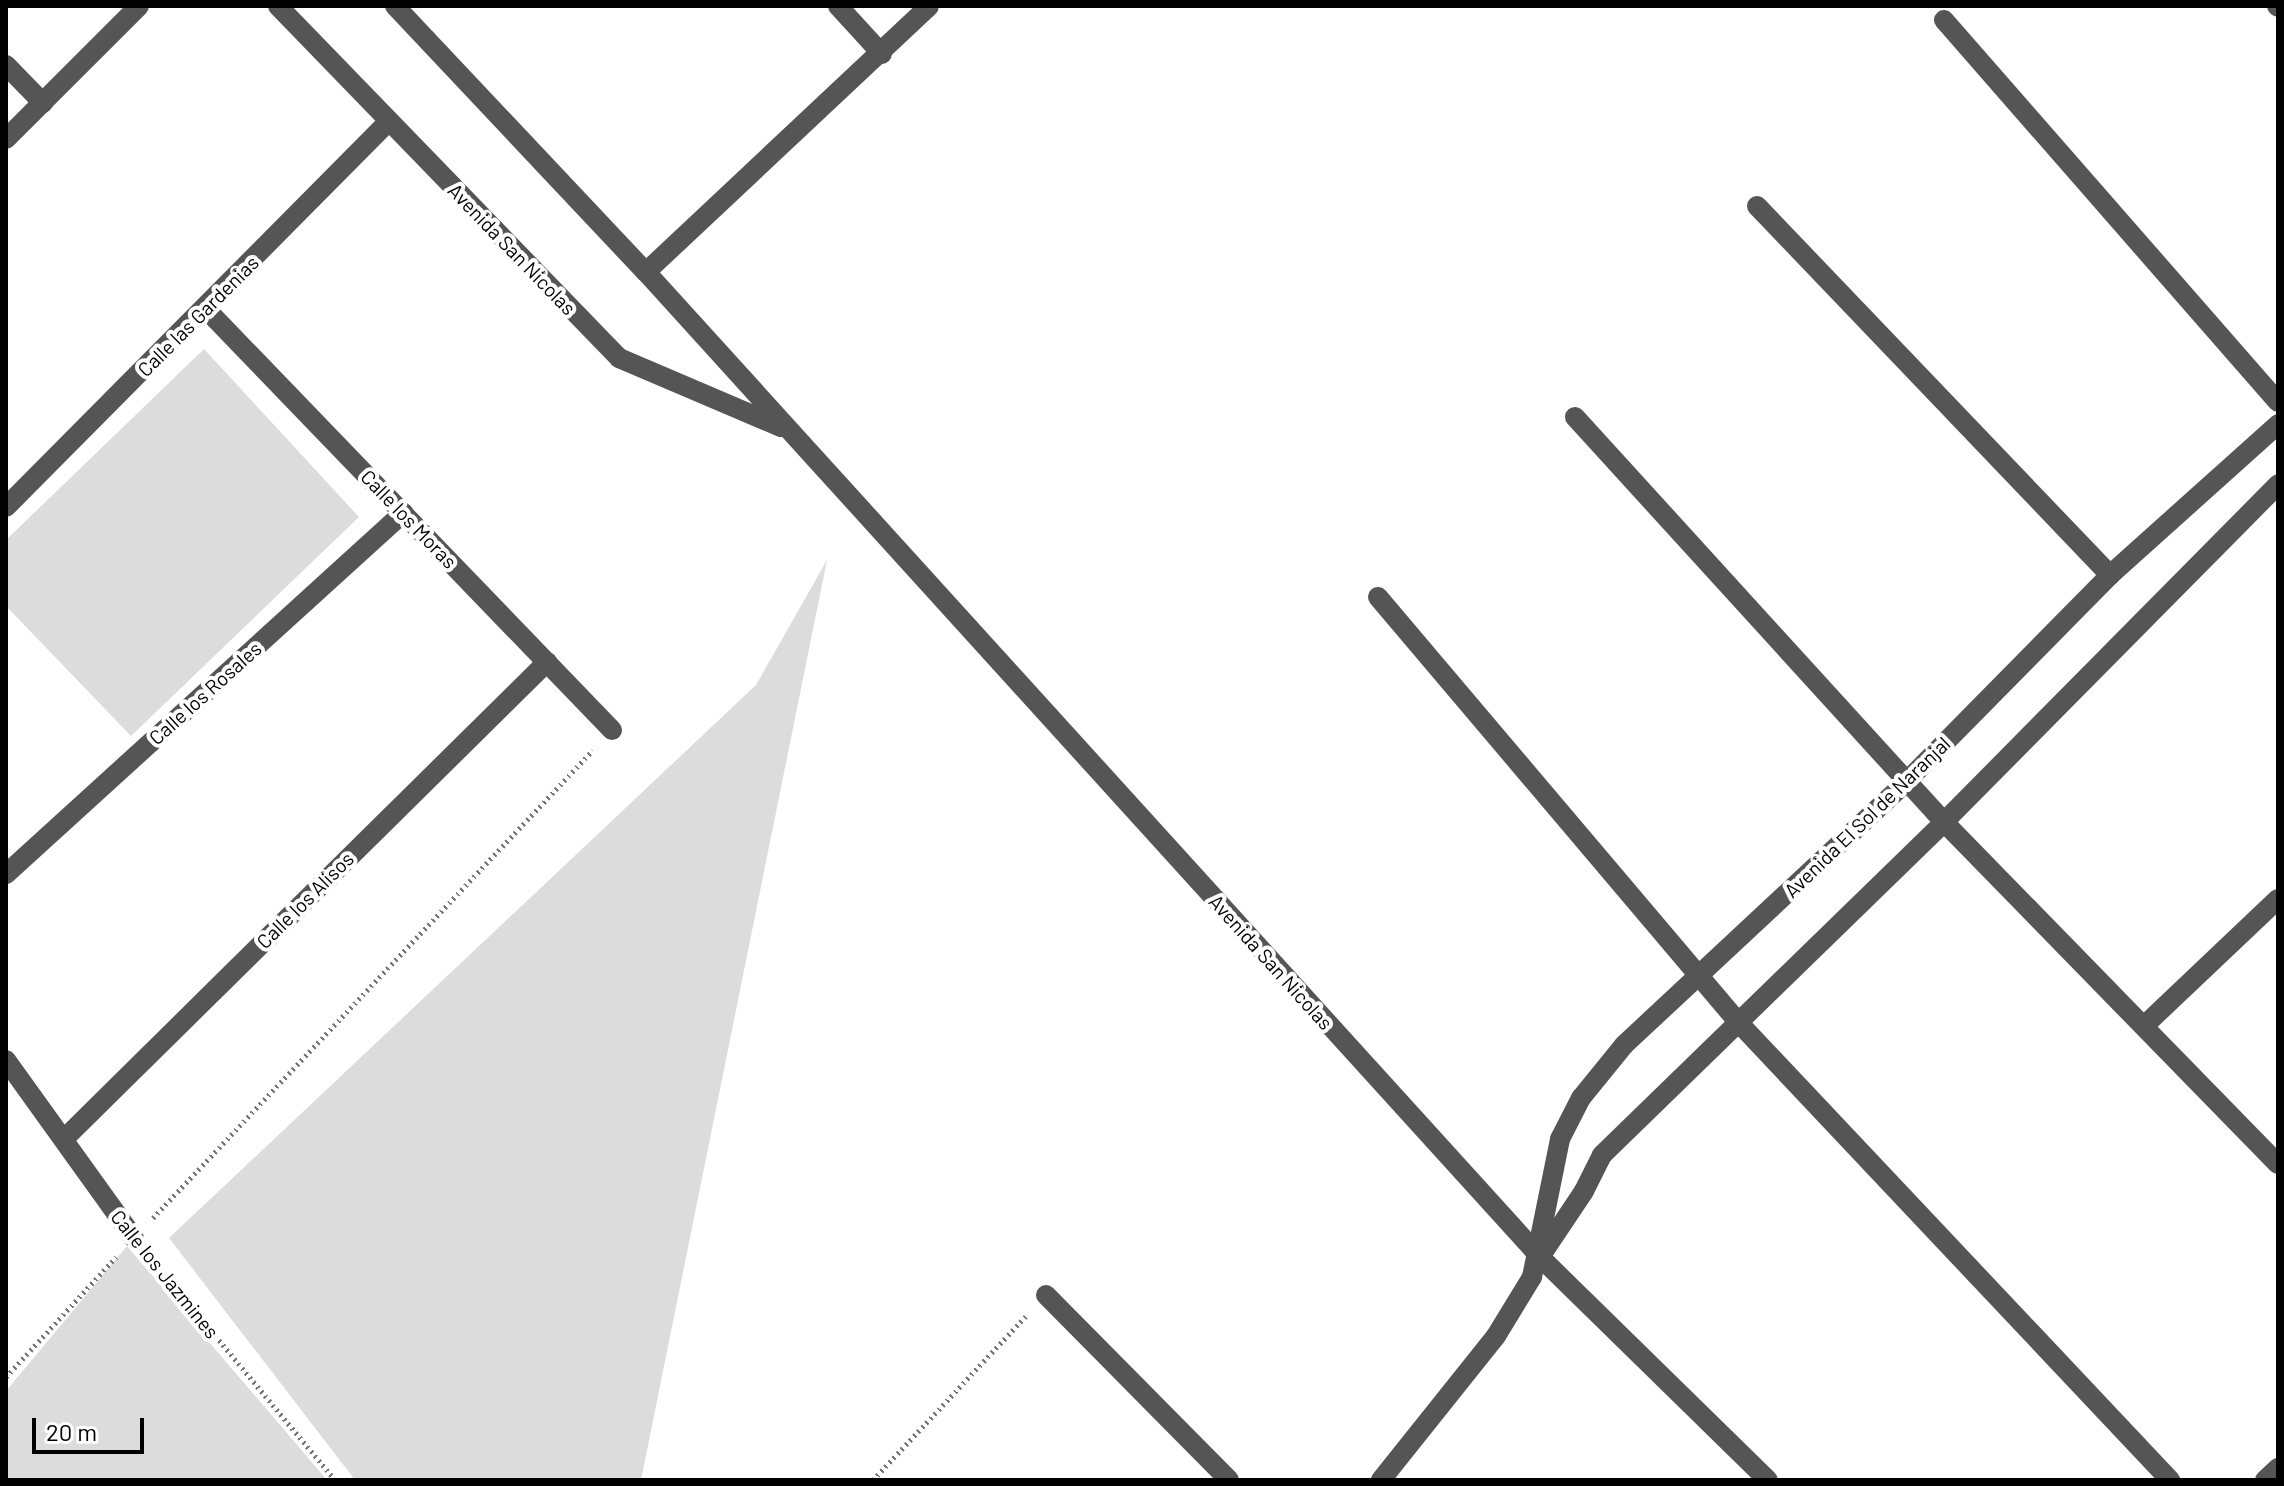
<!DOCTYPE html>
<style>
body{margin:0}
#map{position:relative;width:2284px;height:1486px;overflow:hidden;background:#fff;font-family:Barlow,sans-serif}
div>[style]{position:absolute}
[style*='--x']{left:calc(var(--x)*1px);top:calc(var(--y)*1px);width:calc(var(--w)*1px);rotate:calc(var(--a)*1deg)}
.green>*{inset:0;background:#dcdcdc}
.path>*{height:5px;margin-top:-2.5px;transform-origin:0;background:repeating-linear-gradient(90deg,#777 0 2px,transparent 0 6px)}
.minor>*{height:20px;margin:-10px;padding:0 10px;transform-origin:10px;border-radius:10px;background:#555}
span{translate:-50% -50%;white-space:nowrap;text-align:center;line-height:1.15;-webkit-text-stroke:8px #fff;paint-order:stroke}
.street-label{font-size:20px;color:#000}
.frame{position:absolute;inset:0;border:8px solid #000;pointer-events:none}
.scale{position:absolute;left:32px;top:1418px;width:112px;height:36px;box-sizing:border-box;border:4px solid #000;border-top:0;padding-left:10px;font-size:24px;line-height:28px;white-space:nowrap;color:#000;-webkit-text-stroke:6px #fff;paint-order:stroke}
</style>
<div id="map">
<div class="green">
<div style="clip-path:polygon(204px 349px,359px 517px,131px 736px,6px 606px,6px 540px)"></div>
<div style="clip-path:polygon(827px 560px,641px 1480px,355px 1480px,169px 1238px,756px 685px)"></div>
<div style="clip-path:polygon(127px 1246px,327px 1480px,6px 1480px,6px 1391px)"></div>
</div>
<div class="path">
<div style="--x:153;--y:1218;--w:642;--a:-46.77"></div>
<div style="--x:150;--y:1257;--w:290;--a:50.3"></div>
<div style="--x:6;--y:1377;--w:163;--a:-47.5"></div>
<div style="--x:873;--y:1480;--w:224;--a:-47"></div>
</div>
<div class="minor">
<div style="--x:278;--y:6;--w:490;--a:45.9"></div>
<div style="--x:619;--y:358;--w:176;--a:23.1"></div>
<div style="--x:395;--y:6;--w:366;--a:46.7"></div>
<div style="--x:646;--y:272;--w:1330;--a:47.77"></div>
<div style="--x:1540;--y:1257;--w:319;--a:44.4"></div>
<div style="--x:838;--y:6;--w:65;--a:47.5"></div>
<div style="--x:2277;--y:6;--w:1;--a:45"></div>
<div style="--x:1944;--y:20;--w:507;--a:48.84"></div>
<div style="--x:6;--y:65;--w:53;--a:45.8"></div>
<div style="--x:6;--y:139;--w:188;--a:-45"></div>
<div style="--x:1757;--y:206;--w:511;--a:46.27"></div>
<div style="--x:646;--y:272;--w:388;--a:-43.2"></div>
<div style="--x:206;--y:309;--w:585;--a:46.04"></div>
<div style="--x:1575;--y:417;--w:548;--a:47.66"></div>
<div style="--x:1944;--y:822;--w:478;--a:45.7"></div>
<div style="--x:6;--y:507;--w:542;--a:-45.22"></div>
<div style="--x:1378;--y:597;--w:557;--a:49.73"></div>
<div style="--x:1738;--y:1022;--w:630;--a:46.67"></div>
<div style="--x:6;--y:874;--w:537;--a:-42.28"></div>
<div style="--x:2145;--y:1025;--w:183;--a:-43.5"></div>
<div style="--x:6;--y:1060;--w:219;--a:54.3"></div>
<div style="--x:64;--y:1139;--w:679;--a:-44.64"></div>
<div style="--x:1544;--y:1251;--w:72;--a:-56.3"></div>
<div style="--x:1584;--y:1191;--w:40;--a:-63.4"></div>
<div style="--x:1602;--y:1155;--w:477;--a:-44.2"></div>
<div style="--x:1944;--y:822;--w:475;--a:-45.3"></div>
<div style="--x:1046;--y:1295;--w:260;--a:45.3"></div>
<div style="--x:1381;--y:1480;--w:184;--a:-51.4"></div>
<div style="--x:1496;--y:1336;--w:69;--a:-58.6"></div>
<div style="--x:1532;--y:1277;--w:141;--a:-78.5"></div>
<div style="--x:1560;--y:1139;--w:46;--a:-62.9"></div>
<div style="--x:1581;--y:1098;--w:68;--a:-50.9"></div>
<div style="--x:1624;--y:1045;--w:387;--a:-43"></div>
<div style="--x:1907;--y:781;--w:289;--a:-45.4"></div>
<div style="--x:2110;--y:575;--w:226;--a:-41.9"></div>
<div style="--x:2265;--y:1480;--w:18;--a:-43"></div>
</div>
<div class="street-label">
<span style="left:512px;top:249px;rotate:46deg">Avenida San Nicolas</span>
<span style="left:198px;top:316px;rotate:-45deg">Calle las Gardenias</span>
<span style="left:409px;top:519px;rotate:46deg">Calle los Moras</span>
<span style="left:205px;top:693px;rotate:-42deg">Calle los Rosales</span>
<span style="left:1867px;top:817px;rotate:-44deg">Avenida El Sol de Naranjal</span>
<span style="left:305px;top:900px;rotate:-45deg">Calle los Alisos</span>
<span style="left:1271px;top:962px;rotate:48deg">Avenida San Nicolas</span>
<span style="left:165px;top:1274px;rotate:51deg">Calle los Jazmines</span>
</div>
<div class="frame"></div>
<div class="scale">20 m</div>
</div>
